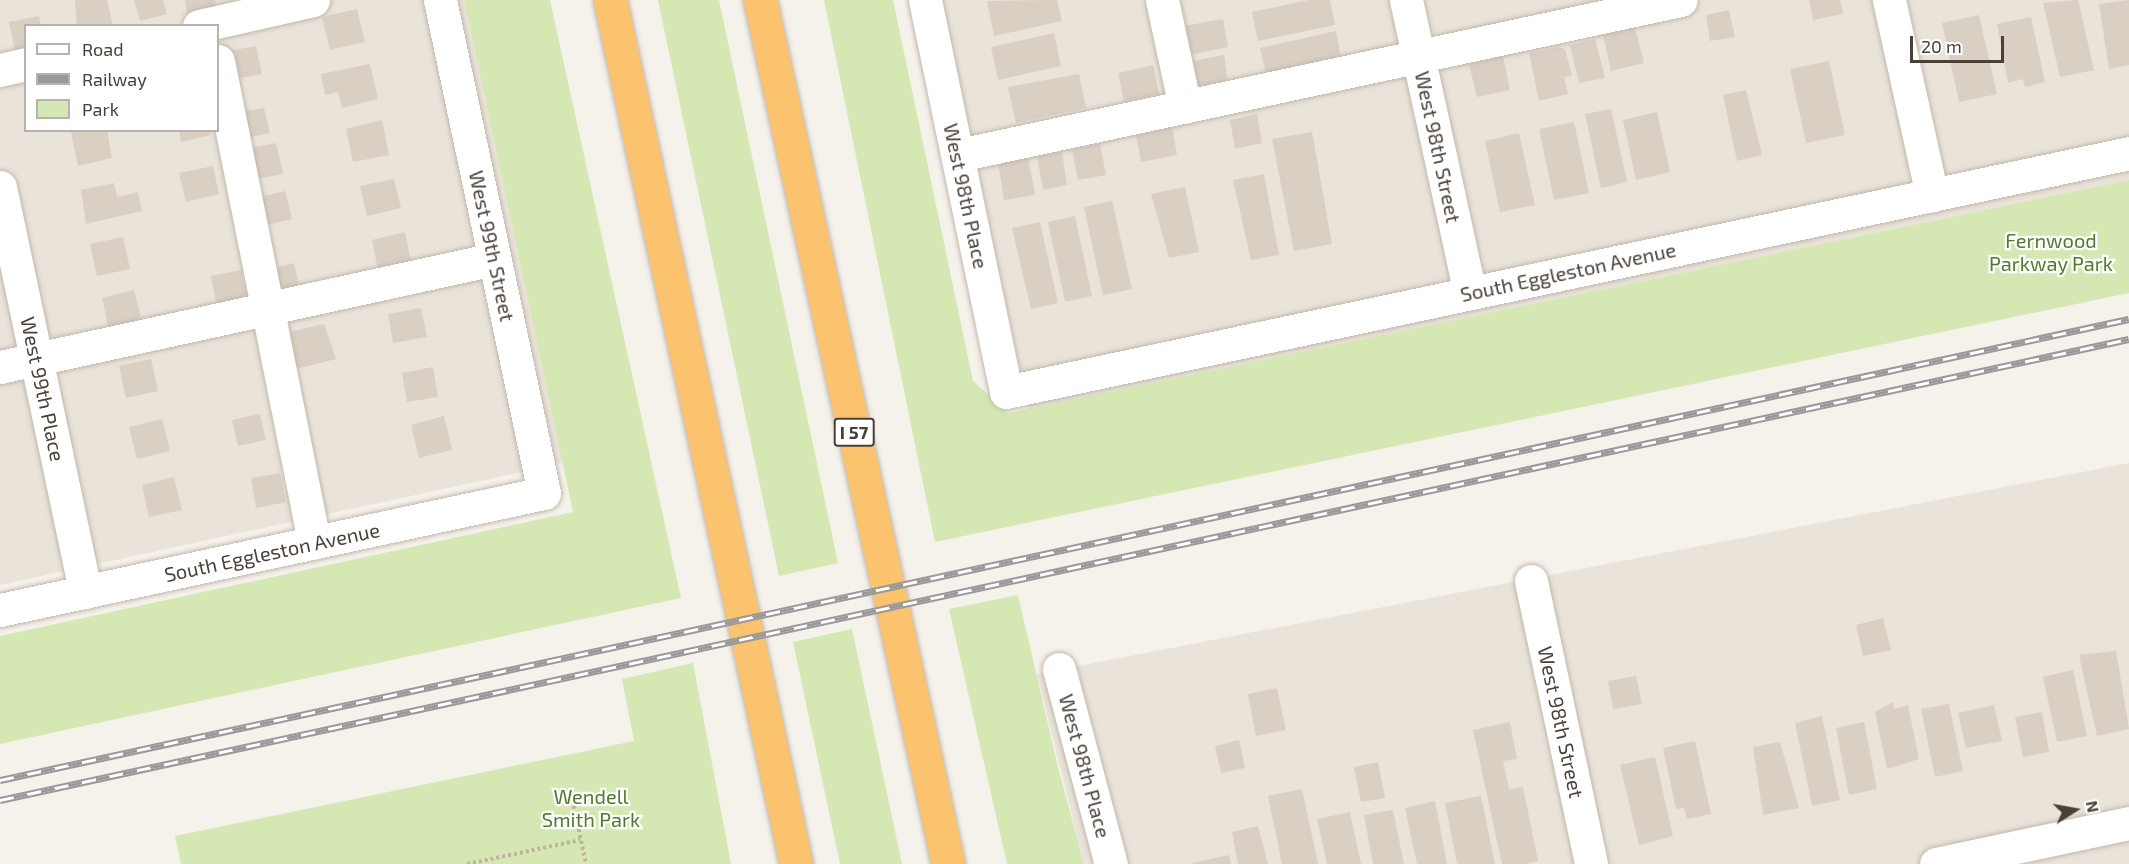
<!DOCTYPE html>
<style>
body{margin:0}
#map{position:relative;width:2129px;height:864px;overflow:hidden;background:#f5f1eb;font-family:"Exo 2",sans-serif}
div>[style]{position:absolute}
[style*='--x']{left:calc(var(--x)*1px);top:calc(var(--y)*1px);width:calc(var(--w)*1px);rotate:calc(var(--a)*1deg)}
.residential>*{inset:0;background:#e9e3d9}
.green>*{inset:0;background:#d5e8b4}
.building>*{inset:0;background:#dacfc3}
.path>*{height:4px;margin-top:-2px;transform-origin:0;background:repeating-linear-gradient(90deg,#c2b39e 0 3px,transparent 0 6px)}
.roads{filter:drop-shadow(0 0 2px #c1b8ad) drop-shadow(0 0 2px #c1b8ad)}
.minor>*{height:33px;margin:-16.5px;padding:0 16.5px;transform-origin:16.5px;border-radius:16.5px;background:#fff}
.highway>*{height:33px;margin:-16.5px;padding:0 16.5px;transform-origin:16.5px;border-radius:16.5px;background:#fcc36f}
.rail>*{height:7px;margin-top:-3.5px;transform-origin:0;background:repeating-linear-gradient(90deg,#fff 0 14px,#999 0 28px);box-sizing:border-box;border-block:2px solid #999}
span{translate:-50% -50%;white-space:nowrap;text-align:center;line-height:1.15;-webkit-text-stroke:4.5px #fff;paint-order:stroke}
.shield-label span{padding:2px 4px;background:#fff;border:2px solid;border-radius:4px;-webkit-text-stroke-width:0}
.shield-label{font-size:18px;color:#494138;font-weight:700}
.street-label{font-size:20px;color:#494138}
.park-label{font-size:20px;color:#4f7b2b}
.legend{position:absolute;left:24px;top:24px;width:195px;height:108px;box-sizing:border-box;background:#fff;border:2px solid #b6b3af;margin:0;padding:8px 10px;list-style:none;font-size:18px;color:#494138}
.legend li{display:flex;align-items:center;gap:12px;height:30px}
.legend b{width:30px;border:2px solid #b6b3af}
.north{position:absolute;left:2045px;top:780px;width:60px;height:60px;-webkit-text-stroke:4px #fff;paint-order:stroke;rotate:79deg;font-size:16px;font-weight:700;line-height:24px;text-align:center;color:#494138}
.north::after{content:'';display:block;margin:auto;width:21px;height:27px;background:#494138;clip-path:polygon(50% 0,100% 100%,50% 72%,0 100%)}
.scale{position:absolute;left:1910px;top:36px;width:94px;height:27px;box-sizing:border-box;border:3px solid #494138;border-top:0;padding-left:8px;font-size:18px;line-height:21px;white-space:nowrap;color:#494138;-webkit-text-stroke:4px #fff;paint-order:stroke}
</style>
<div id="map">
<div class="residential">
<div style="clip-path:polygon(evenodd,0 0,464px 0,563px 463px,0 585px,0 0,26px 26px,218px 26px,218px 130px,26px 130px,26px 26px)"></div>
<div style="clip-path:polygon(942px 0,2129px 0,2129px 180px,1028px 409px)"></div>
<div style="clip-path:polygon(2129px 463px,2129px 864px,1084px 864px,1037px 674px)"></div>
</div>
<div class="green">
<div style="clip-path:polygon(464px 0,550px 0,681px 598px,0 744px,0 636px,573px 512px)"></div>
<div style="clip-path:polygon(658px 0,719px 0,838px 563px,779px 576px)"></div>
<div style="clip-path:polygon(824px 0,893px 0,973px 381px,1008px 413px,2129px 180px,2129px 293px,935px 542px)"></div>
<div style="clip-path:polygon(1018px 595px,1058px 767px,1084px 864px,1007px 864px,949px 609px)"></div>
<div style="clip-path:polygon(852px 629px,902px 864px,840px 864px,793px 642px)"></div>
<div style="clip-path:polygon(693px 663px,731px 864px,181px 864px,175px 836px,634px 741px,622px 679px)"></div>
</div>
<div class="building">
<div style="clip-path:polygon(75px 0,107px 0,113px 26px,77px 26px)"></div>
<div style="clip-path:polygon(134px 0,163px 0,167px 14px,140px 21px)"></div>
<div style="clip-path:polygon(185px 0,215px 0,217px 9px,187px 15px)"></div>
<div style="clip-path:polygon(1057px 0,1062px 21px,994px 36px,987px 1px)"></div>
<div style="clip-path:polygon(1309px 0,1330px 0,1335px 25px,1258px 41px,1252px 12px)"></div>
<div style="clip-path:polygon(1809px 0,1840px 0,1843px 14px,1813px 20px)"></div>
<div style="clip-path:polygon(2078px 0,2094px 70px,2060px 77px,2043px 3px)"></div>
<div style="clip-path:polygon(2129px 0,2129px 65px,2109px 69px,2099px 4px)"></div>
<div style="clip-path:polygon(357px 9px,365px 42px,330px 50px,322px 17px)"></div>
<div style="clip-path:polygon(1729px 10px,1735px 37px,1710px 41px,1706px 15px)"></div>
<div style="clip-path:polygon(1979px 15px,1997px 94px,1959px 102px,1942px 23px)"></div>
<div style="clip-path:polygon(39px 16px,41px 26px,26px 26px,26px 48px,15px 50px,9px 22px)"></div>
<div style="clip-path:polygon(2031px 17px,2045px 82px,2025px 87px,2023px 79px,2008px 83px,1997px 24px)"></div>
<div style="clip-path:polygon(1223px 19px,1228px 47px,1189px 55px,1184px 26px)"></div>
<div style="clip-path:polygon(1635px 27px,1644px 63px,1611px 71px,1603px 35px)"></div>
<div style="clip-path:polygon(1336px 31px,1341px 58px,1266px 75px,1260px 48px)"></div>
<div style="clip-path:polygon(1054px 33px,1061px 66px,998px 80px,991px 47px)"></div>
<div style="clip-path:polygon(1595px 39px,1605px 78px,1579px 83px,1570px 45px)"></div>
<div style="clip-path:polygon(256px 46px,262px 74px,228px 80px,223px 52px)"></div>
<div style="clip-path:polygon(1558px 47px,1565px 49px,1572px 76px,1564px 77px,1568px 94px,1539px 101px,1529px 53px)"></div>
<div style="clip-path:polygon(1224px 55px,1228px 83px,1198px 88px,1193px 61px)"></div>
<div style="clip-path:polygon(1503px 56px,1510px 90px,1477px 97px,1469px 64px)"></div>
<div style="clip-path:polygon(1829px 61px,1845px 135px,1806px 143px,1790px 69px)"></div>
<div style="clip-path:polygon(370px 64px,378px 99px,342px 108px,338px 92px,325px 95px,321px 74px)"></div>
<div style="clip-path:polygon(1153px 65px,1159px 94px,1124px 102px,1118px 73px)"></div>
<div style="clip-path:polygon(1079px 74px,1086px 108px,1016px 123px,1008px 87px)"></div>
<div style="clip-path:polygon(1746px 90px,1762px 155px,1737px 161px,1723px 95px)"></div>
<div style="clip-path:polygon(264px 108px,270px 133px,241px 139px,236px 113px)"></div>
<div style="clip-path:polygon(1611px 109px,1627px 182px,1601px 188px,1585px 114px)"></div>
<div style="clip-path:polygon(1657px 112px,1670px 172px,1636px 180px,1623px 120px)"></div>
<div style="clip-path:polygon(1257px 114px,1262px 143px,1235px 149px,1230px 120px)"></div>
<div style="clip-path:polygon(382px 120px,389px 155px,353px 162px,346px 129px)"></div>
<div style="clip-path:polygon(1574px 122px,1589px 193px,1554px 200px,1539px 129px)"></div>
<div style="clip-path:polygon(1172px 127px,1177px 155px,1141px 162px,1136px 135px)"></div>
<div style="clip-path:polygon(79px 130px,107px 130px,112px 158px,78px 166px,71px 132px)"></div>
<div style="clip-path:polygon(179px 130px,210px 130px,211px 135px,181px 142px)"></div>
<div style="clip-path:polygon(1312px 132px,1332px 244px,1294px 251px,1272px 139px)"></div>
<div style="clip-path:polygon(1519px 133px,1535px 205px,1500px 212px,1485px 141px)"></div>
<div style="clip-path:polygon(276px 143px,283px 174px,252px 180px,245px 149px)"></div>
<div style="clip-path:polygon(1100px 144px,1106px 175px,1078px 180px,1072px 149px)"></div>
<div style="clip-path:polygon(1062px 152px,1067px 185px,1043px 190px,1037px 156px)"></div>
<div style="clip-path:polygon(1028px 157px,1035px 195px,1004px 200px,998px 162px)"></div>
<div style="clip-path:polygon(213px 166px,219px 194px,186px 202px,179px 173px)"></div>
<div style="clip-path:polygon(1264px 174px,1279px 255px,1251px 260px,1233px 180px)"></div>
<div style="clip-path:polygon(394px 179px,401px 208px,367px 216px,360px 186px)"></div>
<div style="clip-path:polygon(114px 183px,117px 197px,138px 192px,142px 211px,86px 224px,81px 190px)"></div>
<div style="clip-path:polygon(1185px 187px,1199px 252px,1169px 258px,1151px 194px)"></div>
<div style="clip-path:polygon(285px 191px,292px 219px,262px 226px,255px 198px)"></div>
<div style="clip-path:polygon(1112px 201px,1132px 289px,1103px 295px,1084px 207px)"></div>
<div style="clip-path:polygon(1075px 216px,1092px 296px,1065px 302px,1048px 222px)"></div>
<div style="clip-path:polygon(1040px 222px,1058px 303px,1031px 309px,1012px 228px)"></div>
<div style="clip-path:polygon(405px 232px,411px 263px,378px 270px,372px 240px)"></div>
<div style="clip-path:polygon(123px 237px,130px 269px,97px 276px,90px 244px)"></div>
<div style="clip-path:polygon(294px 263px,300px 291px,282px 295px,275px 268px)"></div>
<div style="clip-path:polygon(241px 270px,247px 302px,217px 308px,211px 276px)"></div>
<div style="clip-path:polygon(134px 290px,142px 322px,109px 330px,102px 298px)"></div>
<div style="clip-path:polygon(421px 308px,427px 337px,393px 343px,388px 314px)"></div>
<div style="clip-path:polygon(324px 324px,336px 359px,292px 370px,284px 333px)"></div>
<div style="clip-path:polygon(151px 359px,158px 391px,126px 398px,119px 366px)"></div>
<div style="clip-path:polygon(433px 367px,438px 397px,407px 402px,402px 373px)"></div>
<div style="clip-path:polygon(260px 414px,266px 440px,238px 446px,232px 420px)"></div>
<div style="clip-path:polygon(444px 416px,452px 450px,419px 458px,411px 425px)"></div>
<div style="clip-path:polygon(162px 419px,170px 451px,137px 459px,129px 427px)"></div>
<div style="clip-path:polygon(280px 473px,286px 502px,256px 508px,251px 478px)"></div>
<div style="clip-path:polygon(174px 477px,182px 510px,149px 517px,142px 485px)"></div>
<div style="clip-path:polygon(1883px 618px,1891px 650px,1863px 656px,1856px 625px)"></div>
<div style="clip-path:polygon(2116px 651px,2129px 729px,2097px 736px,2079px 655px)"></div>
<div style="clip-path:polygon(2073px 670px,2087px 736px,2057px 742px,2043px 677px)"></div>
<div style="clip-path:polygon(1636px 676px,1642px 704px,1613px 709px,1608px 681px)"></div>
<div style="clip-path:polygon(1277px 688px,1286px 730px,1256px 736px,1248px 694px)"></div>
<div style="clip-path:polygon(1893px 702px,1894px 709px,1908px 705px,1919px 759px,1887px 769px,1875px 712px)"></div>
<div style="clip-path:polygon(1949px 704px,1963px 771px,1935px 777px,1921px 709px)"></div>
<div style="clip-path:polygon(1994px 705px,2002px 741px,1966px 748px,1958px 713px)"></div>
<div style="clip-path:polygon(2042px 712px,2049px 752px,2023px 757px,2015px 717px)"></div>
<div style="clip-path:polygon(1822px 716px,1840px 800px,1812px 806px,1795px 723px)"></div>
<div style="clip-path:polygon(1510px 722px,1517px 759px,1503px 761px,1509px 789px,1523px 787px,1538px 861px,1526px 864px,1502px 864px,1473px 730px)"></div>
<div style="clip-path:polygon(1864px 722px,1877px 789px,1849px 795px,1836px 728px)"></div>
<div style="clip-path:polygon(1239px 740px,1245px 768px,1221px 773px,1215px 746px)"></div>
<div style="clip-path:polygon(1695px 741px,1711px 814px,1687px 819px,1684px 808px,1676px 809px,1663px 748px)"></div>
<div style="clip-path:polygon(1780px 742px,1799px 808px,1763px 815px,1753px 747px)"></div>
<div style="clip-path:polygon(1655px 757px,1673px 836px,1639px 845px,1620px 765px)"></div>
<div style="clip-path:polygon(1378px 762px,1385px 798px,1361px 802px,1354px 767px)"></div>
<div style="clip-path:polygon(1302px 789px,1318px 864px,1282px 864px,1268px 796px)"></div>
<div style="clip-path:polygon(1481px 796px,1495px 864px,1457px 864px,1445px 803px)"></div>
<div style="clip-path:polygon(1435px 801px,1447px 864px,1417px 864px,1405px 808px)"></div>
<div style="clip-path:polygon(1393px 810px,1404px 864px,1373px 864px,1364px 815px)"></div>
<div style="clip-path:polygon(1350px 812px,1361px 864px,1327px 864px,1317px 819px)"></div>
<div style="clip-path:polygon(1258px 826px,1268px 864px,1238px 864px,1232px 832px)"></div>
<div style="clip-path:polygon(1229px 855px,1231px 864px,1192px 864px,1192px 863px)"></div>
</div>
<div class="path">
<div style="--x:570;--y:788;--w:78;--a:78.1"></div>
<div style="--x:467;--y:864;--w:116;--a:-11.9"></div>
</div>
<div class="roads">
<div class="minor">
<div style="--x:925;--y:0;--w:400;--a:78.3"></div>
<div style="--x:1006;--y:392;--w:1148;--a:-12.01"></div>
<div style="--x:1162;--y:0;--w:109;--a:77.9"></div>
<div style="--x:1406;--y:0;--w:300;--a:77.7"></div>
<div style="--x:1889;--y:0;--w:200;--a:77.6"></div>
<div style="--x:199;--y:26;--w:117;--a:-12.8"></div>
<div style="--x:218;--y:61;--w:491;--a:78.7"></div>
<div style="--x:0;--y:70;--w:27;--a:-13"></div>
<div style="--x:959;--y:155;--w:738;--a:-12.12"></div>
<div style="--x:0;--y:187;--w:414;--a:78.1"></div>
<div style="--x:0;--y:367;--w:506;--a:-12.33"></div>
<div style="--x:1531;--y:581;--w:289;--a:78"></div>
<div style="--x:0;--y:610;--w:556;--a:-12.14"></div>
<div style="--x:544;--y:493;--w:504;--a:-101.91"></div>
<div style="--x:1059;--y:669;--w:202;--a:75.1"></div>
<div style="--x:1936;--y:864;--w:197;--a:-12"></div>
</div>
<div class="highway">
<div style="--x:610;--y:0;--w:884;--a:77.85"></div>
<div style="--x:760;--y:0;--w:884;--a:77.72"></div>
</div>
</div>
<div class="rail">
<div style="--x:0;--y:780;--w:2178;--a:-12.22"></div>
<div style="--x:0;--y:800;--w:2178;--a:-12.22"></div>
</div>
<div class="shield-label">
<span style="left:854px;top:432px">I 57</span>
</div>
<div class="street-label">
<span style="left:1438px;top:147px;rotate:78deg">West 98th Street</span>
<span style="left:966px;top:196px;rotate:78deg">West 98th Place</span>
<span style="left:492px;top:246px;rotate:78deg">West 99th Street</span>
<span style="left:1568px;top:272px;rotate:-12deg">South Eggleston Avenue</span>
<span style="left:43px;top:389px;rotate:78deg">West 99th Place</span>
<span style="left:272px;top:552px;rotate:-12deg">South Eggleston Avenue</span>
<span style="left:1561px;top:722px;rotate:78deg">West 98th Street</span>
<span style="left:1085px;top:766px;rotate:75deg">West 98th Place</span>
</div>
<div class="park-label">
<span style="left:2051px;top:252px">Fernwood<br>Parkway Park</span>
<span style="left:591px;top:808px">Wendell<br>Smith Park</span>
</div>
<ul class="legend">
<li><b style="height:8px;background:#fff"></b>Road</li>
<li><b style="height:8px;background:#999"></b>Railway</li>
<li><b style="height:16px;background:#d5e8b4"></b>Park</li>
</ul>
<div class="north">N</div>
<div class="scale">20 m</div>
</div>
